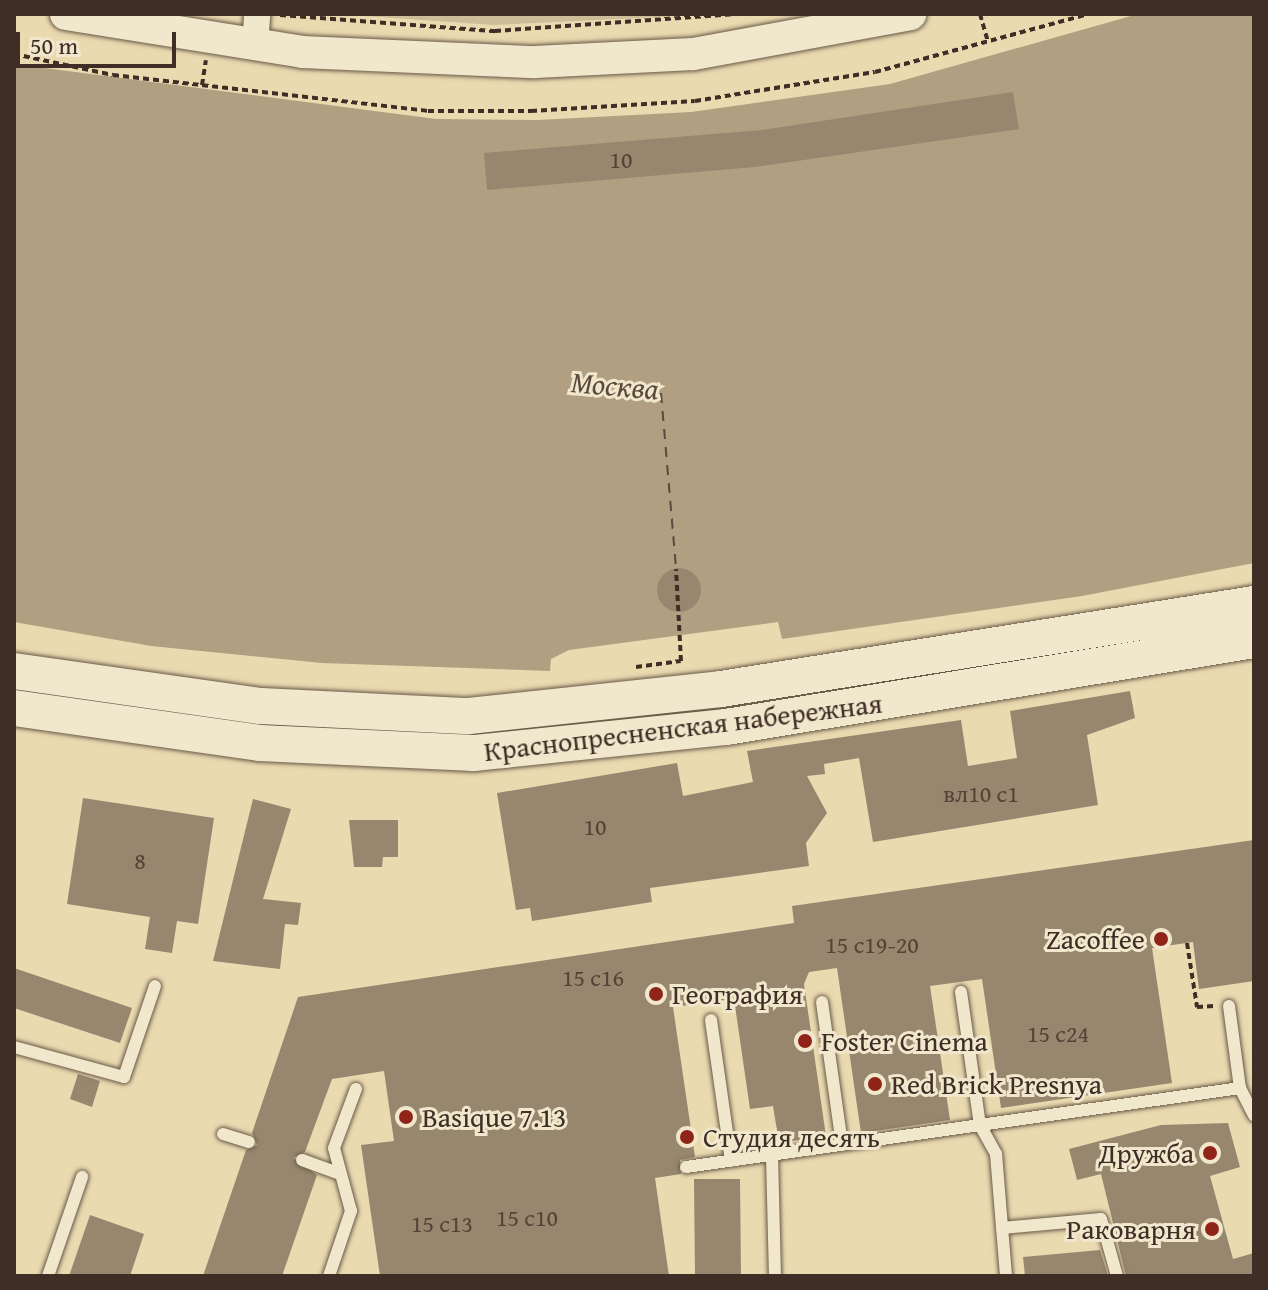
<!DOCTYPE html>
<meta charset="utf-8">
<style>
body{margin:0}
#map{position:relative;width:1268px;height:1290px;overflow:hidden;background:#eadab0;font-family:"Gentium Book Plus",serif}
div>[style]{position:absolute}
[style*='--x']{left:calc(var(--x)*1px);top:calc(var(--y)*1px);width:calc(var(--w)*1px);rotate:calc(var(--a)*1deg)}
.green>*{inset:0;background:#cdbd99}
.water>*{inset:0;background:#b0a081}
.ferry>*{height:2px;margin-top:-1px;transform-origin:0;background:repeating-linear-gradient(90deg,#5a4a3d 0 10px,transparent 0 18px)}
.building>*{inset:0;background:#97876e}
.round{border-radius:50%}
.path>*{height:4px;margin-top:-2px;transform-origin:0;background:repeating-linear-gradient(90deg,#3e2e26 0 6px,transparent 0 10px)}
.roads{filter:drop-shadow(0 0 2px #695948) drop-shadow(0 0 2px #695948)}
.service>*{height:12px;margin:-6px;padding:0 6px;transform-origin:6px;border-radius:6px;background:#f1e7cc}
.minor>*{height:26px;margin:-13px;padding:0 13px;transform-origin:13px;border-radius:13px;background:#f1e7cc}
.tertiary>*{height:32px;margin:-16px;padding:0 16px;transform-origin:16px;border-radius:16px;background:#f1e7cc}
.secondary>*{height:36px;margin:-18px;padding:0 18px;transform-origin:18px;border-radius:18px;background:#f1e7cc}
.dots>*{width:22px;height:22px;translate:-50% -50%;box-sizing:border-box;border:4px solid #f1e7cc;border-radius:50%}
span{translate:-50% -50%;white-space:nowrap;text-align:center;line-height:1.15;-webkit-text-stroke:6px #f1e7cc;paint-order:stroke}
.number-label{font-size:24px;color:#544438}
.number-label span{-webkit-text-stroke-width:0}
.street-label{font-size:28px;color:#3e2e26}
.poi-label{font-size:28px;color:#3e2e26}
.right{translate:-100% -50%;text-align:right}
.left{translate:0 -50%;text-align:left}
.water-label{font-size:30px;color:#5a4a3d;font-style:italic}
.frame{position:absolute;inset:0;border:16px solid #3e2e26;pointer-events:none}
.scale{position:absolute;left:16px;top:32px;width:160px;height:36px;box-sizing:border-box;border:4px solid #3e2e26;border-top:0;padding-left:10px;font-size:24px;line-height:28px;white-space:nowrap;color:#3e2e26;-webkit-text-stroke:6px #f1e7cc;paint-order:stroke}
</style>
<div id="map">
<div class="green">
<div style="clip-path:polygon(336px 14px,723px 14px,494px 25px)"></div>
</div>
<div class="water">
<div style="clip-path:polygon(1138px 14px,1254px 14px,1254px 563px,1082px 596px,782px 639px,778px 622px,569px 650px,551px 659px,550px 671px,322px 663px,151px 646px,14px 622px,14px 64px,436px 119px,538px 120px,691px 112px,890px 84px)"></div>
</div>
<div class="ferry">
<div style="--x:661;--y:393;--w:177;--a:85.1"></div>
</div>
<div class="building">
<div style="clip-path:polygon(1013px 92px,1019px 129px,755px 167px,487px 190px,484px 153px,762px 130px)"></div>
<div class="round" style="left:657px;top:568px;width:44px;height:44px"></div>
<div style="clip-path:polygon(1130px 691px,1135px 718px,1087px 735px,1098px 805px,873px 842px,859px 758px,824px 764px,825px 774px,807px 776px,827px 813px,806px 843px,809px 866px,650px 888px,652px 902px,532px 921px,530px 908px,516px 910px,497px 793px,677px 763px,683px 796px,753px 782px,747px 751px,961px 720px,968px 766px,1017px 758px,1010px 711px)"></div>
<div style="clip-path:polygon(83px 798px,214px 818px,198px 924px,177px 921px,172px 953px,145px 949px,150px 917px,67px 904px)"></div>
<div style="clip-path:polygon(253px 799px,291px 809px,263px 899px,301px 903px,298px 925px,285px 924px,280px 969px,213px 961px)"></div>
<div style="clip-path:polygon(349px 820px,398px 820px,398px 857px,383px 857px,382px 867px,354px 867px)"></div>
<div style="clip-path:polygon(1254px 840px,1254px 981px,1199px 989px,1193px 942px,1152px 948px,1172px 1083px,1001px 1108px,982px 979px,930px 986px,950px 1120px,861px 1133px,837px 968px,809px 972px,804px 984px,826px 1136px,779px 1143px,773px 1106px,750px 1109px,734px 999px,673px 1007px,695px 1157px,680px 1160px,681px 1174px,655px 1178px,669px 1276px,380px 1276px,361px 1145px,394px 1141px,384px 1071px,332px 1079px,305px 1152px,293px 1158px,317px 1175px,282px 1276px,203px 1276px,246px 1150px,257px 1145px,252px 1133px,298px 997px,794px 923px,792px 906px)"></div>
<div style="clip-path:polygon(14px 968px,132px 1008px,120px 1043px,14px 1008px)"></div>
<div style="clip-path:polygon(78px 1074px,100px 1081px,92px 1107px,70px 1099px)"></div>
<div style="clip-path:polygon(1228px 1123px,1240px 1167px,1210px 1176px,1233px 1259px,1254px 1253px,1254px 1276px,1126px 1276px,1101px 1174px,1077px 1180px,1069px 1149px,1161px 1125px)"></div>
<div style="clip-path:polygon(694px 1179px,740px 1179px,741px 1276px,695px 1276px)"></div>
<div style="clip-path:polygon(90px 1215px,144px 1234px,130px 1276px,69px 1276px)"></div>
<div style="clip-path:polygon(1100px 1250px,1108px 1276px,1025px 1276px,1023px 1257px)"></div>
</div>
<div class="path">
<div style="--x:980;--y:14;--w:29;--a:74"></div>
<div style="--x:280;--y:15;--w:216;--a:4.3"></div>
<div style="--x:495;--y:31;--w:246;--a:-4"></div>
<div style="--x:14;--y:54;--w:101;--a:12"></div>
<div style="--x:113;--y:75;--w:317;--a:6.5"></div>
<div style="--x:428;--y:111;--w:103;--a:0"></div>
<div style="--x:531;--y:111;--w:164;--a:-3.5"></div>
<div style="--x:695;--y:101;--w:182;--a:-9.2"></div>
<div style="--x:875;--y:72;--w:221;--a:-15.2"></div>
<div style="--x:202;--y:85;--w:25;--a:-81"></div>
<div style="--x:636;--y:667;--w:45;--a:-7.6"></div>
<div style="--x:681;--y:661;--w:92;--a:-93.1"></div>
<div style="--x:1187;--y:943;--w:65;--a:81.1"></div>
<div style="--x:1197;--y:1007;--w:17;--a:-3"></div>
</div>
<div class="roads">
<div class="service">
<div style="--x:961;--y:992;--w:134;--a:81.9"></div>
<div style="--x:980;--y:1125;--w:33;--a:61"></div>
<div style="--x:996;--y:1154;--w:122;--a:85.3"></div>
<div style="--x:822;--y:1002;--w:144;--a:82"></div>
<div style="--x:1229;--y:1006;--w:83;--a:82.4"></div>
<div style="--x:1240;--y:1088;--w:31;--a:63"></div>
<div style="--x:711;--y:1020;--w:142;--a:81.9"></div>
<div style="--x:14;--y:1047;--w:114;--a:15.3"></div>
<div style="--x:124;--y:1077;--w:96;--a:-71.2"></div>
<div style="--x:223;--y:1134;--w:27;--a:17"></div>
<div style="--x:772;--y:1155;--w:121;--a:88.6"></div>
<div style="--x:302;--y:1160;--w:38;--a:20"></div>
<div style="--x:686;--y:1167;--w:560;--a:-8.12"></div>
<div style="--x:1002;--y:1228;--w:99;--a:-5.2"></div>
<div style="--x:1101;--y:1219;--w:59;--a:74.3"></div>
<div style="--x:48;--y:1276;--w:105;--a:-71"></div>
<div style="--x:329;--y:1276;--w:69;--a:-71.3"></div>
<div style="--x:351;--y:1211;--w:65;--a:-105.1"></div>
<div style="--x:334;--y:1148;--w:63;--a:-69.6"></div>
</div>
<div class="minor">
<div style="--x:255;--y:46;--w:32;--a:-86"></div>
</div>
<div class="tertiary">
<div style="--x:66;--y:14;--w:239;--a:9.1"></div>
<div style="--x:302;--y:52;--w:233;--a:2.5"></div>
<div style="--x:535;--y:62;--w:158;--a:-2.9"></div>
<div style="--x:693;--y:54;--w:221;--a:-10.4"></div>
</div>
<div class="secondary">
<div style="--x:14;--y:671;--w:249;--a:8.1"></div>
<div style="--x:261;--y:706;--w:208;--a:2.8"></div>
<div style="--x:469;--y:716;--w:253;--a:-6.1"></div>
<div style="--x:721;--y:689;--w:540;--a:-9.06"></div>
<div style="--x:14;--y:708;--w:248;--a:8.1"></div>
<div style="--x:260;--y:743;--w:214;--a:2.7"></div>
<div style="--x:474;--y:753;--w:253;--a:-5.9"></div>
<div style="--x:726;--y:727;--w:535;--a:-9.36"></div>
</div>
</div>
<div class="dots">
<div style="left:1161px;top:939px;background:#8f2418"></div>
<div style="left:656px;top:994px;background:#8f2418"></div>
<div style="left:805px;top:1041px;background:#8f2418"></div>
<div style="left:875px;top:1084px;background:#8f2418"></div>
<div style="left:406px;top:1117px;background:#8f2418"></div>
<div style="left:687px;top:1137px;background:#8f2418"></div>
<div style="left:1210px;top:1153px;background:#8f2418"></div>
<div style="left:1212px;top:1229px;background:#8f2418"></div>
</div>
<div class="number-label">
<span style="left:621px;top:160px">10</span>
<span style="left:981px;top:794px">вл10 с1</span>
<span style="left:595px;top:827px">10</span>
<span style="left:140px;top:861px">8</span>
<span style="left:872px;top:945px">15 с19-20</span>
<span style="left:593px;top:978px">15 с16</span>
<span style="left:1058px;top:1034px">15 с24</span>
<span style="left:527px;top:1218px">15 с10</span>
<span style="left:442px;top:1224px">15 с13</span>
</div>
<div class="street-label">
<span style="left:683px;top:727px;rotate:-7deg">Краснопресненская набережная</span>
</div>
<div class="poi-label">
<span class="right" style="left:1145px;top:939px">Zacoffee</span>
<span class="left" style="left:672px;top:994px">География</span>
<span class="left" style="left:821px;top:1041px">Foster Cinema</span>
<span class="left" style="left:891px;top:1084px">Red Brick Presnya</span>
<span class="left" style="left:422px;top:1117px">Basique 7.13</span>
<span class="left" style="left:703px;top:1137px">Студия десять</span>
<span class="right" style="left:1194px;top:1153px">Дружба</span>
<span class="right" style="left:1196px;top:1229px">Раковарня</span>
</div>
<div class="water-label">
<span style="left:615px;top:385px;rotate:5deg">Москва</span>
</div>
<div class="frame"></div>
<div class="scale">50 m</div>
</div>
